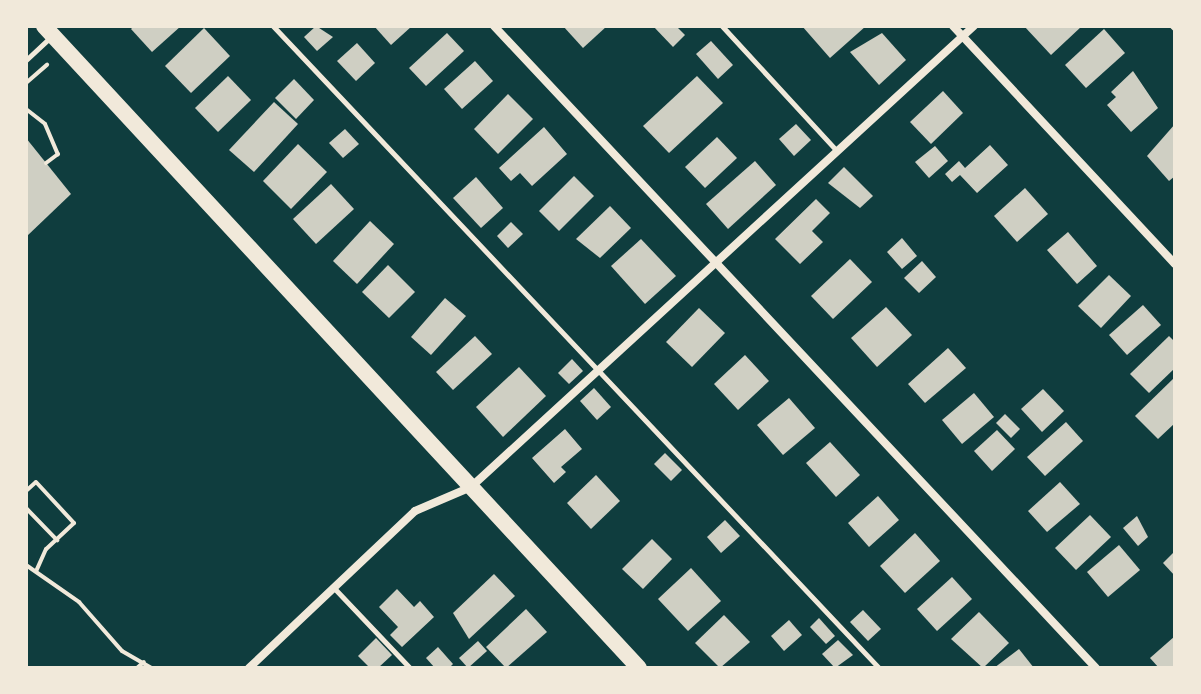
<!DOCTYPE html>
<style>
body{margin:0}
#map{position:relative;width:1201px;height:694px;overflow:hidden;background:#0f3d3e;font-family:Manrope,sans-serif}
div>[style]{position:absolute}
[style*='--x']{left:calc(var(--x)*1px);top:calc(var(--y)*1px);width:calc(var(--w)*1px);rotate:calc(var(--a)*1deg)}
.building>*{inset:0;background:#cfcfc3}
.path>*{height:4px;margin:-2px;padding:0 2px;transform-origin:2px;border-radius:2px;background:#f1e9da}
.service>*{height:5px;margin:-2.5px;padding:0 2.5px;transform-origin:2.5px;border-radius:2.5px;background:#f1e9da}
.minor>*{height:8px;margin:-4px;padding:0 4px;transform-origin:4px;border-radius:4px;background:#f1e9da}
.primary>*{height:16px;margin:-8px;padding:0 8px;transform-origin:8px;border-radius:8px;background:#f1e9da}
span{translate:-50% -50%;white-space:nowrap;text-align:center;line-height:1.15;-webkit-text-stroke:6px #f1e9da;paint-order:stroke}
.frame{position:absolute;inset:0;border:28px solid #f1e9da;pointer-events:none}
</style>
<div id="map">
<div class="building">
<div style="clip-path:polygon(134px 26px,181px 26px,152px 52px,131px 29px)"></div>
<div style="clip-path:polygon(316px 26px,333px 37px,317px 51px,304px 37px)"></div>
<div style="clip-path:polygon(374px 26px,412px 26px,391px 45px)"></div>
<div style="clip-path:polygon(563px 26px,607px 26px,583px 48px)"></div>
<div style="clip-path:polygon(653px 26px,676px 26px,685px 35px,673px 47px)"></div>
<div style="clip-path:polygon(802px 26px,866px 26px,830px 58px)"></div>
<div style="clip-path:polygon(1024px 26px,1082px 26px,1051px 55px)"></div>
<div style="clip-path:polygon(204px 28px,230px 56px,191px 93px,165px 66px)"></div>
<div style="clip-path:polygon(1104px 29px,1125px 53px,1086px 88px,1065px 65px)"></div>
<div style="clip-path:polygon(447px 33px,464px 51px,426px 86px,409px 68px)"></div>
<div style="clip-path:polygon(882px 33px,906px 60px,879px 85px,850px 52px)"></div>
<div style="clip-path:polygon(711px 41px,733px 65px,718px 79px,696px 54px)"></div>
<div style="clip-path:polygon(357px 43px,375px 63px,356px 81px,337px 61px)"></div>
<div style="clip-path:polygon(475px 61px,493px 81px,462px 109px,444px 89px)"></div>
<div style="clip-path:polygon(1133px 71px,1158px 108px,1131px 132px,1107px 105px,1116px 97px,1111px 92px)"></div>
<div style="clip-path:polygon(228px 76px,251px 100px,218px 132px,195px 108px)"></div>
<div style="clip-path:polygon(697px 76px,723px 103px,669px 153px,643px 126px)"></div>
<div style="clip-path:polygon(294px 79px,314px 100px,296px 119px,275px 98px)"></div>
<div style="clip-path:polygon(943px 91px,963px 113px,931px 144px,910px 122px)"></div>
<div style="clip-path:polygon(508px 94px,533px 119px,498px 154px,474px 129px)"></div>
<div style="clip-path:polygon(274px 102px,298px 124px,254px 172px,229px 150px)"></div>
<div style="clip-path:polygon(796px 124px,811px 140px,794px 156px,779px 139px)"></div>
<div style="clip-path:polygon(1175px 124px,1175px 176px,1169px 181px,1147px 156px)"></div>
<div style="clip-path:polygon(544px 127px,567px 154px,532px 186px,520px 173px,511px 181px,499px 168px)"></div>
<div style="clip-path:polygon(345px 129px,359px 144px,343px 158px,329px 143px)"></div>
<div style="clip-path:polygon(717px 137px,737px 158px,705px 188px,685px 167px)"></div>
<div style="clip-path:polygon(26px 138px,71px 194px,26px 237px)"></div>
<div style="clip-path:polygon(298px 144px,327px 172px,291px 209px,263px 181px)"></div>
<div style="clip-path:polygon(990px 145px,1008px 165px,977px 193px,960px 175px,952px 182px,945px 174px,959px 161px,965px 168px)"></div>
<div style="clip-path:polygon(935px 146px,948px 161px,929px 178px,915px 162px)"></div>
<div style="clip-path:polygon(755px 161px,776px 185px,728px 229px,706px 204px)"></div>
<div style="clip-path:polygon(844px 167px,873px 196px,860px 208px,828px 183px)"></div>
<div style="clip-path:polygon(574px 176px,594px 196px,559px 231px,539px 211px)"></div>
<div style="clip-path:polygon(476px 177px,503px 208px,481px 228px,453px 198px)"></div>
<div style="clip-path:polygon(331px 184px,354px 209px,316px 244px,293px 219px)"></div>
<div style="clip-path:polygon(1025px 188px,1048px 214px,1017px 242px,994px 216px)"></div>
<div style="clip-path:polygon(816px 199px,830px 213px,812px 231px,823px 242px,800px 264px,775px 239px)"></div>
<div style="clip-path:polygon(610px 206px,631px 228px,600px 258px,576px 239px)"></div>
<div style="clip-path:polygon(370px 221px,394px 244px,357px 284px,333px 261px)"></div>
<div style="clip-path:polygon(511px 222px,523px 234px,508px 248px,497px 236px)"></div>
<div style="clip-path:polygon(1068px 232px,1097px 266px,1077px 284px,1047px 250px)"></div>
<div style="clip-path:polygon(902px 238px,917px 256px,902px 269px,887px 252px)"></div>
<div style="clip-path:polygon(641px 239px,676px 276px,645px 304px,611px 266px)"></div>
<div style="clip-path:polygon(850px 259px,872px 282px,833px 319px,811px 296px)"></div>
<div style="clip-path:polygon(922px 261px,936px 277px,919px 293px,904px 278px)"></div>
<div style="clip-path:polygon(388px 265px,415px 292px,389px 318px,362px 292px)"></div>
<div style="clip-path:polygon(1109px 275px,1131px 296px,1101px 328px,1078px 306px)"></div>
<div style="clip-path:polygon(445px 298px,466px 316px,431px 355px,411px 337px)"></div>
<div style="clip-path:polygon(1143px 305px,1161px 325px,1127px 355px,1109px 335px)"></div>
<div style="clip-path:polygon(886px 307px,912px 335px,877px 367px,851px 338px)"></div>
<div style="clip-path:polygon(699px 308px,725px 333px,692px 367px,666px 342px)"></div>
<div style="clip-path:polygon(475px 336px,492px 354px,453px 390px,436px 372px)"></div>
<div style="clip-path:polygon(1169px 336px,1175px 342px,1175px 368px,1149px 393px,1130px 374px)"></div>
<div style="clip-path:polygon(948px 348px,966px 368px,925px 403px,908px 384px)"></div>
<div style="clip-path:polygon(745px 355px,769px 381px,738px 410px,714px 384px)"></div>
<div style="clip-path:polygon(572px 359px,583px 371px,569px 384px,558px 373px)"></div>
<div style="clip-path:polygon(519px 367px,546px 396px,503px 437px,476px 407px)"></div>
<div style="clip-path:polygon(1175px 377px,1175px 423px,1158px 439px,1135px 416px)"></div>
<div style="clip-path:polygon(594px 388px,611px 407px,597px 420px,580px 401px)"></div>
<div style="clip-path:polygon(1043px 389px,1064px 411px,1042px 432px,1021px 409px)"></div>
<div style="clip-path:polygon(974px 393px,994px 417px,962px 444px,942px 420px)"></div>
<div style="clip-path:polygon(789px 398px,815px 428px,783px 455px,757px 425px)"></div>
<div style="clip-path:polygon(1005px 414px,1020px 429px,1011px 438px,996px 423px)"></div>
<div style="clip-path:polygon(1066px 422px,1083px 441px,1045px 476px,1027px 457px)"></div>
<div style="clip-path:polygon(565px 429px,582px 449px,561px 467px,566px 472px,554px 483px,532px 458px)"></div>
<div style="clip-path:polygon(997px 430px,1015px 449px,992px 471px,974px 451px)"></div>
<div style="clip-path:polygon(830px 442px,860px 475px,836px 497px,806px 463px)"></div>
<div style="clip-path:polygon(665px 453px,682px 470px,671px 481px,654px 464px)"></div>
<div style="clip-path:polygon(596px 475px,620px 501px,591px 529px,567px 503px)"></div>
<div style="clip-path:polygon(1060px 482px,1080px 504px,1047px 532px,1028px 511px)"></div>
<div style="clip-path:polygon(878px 496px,899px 520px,869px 547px,848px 523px)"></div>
<div style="clip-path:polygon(1090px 515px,1111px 537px,1076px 570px,1055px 548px)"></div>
<div style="clip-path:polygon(1137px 516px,1148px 537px,1138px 546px,1123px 528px)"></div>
<div style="clip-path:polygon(725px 520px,740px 536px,721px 553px,707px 537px)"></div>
<div style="clip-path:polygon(915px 533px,940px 561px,905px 593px,880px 566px)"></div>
<div style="clip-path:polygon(652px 539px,672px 559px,643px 589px,622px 569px)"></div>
<div style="clip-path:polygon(1119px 545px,1140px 570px,1108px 597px,1087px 572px)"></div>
<div style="clip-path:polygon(1175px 551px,1175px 576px,1163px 563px)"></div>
<div style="clip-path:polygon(691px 568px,721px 601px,688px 631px,658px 599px)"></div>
<div style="clip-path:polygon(494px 574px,515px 596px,469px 639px,453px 613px)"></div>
<div style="clip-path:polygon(952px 577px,972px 599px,937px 631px,917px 609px)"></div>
<div style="clip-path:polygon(397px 589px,414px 607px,420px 601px,434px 617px,402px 647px,390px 635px,398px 627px,379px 607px)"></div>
<div style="clip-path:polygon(526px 609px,547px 632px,506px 668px,486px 647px)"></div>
<div style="clip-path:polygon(863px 610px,881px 629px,868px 641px,850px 622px)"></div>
<div style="clip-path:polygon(979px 612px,1009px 643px,983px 668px,951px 639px)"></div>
<div style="clip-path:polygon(724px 615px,750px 642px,720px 668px,695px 643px)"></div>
<div style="clip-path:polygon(819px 618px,835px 636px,826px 644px,810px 627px)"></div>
<div style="clip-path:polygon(789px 620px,802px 635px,784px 651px,771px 636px)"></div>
<div style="clip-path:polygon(1175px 636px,1175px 668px,1159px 668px,1150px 658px)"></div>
<div style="clip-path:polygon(376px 638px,392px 655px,378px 668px,370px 668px,358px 656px)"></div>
<div style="clip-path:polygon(838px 640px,853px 655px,835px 668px,822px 654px)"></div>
<div style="clip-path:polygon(478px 641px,487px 651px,468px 668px,459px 658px)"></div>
<div style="clip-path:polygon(438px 647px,453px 664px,449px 668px,435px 668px,426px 658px)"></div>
<div style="clip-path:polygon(1019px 649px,1034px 668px,994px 668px)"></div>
</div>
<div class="path">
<div style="--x:26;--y:83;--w:28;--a:-41"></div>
<div style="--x:26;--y:109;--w:24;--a:38"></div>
<div style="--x:45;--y:124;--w:33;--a:67"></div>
<div style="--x:58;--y:154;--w:15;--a:143"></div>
<div style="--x:26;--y:491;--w:13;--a:-42"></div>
<div style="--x:36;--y:482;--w:56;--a:47.2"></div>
<div style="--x:74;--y:523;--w:38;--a:137"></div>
<div style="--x:46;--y:549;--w:24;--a:114"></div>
<div style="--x:26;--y:508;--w:45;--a:45.9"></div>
<div style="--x:26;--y:565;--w:65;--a:34.9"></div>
<div style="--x:79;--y:602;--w:65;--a:48.7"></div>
<div style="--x:122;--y:651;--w:34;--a:30"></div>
<div style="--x:137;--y:668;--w:9;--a:-41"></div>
</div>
<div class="service">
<div style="--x:273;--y:26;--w:883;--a:46.65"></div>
<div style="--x:722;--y:26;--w:170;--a:47.4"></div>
<div style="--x:1172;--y:26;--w:4;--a:45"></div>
<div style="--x:26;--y:60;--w:35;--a:-43"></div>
<div style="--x:334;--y:588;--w:110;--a:46.5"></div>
</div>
<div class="minor">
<div style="--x:494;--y:26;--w:880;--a:46.84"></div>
<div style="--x:953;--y:26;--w:325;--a:47"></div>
<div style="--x:249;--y:668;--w:228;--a:-43.4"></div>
<div style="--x:415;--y:511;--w:61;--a:-23.2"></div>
<div style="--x:471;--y:487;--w:682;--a:-42.51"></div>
</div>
<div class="primary">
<div style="--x:44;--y:26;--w:875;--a:47.18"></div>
</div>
<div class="frame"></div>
</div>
